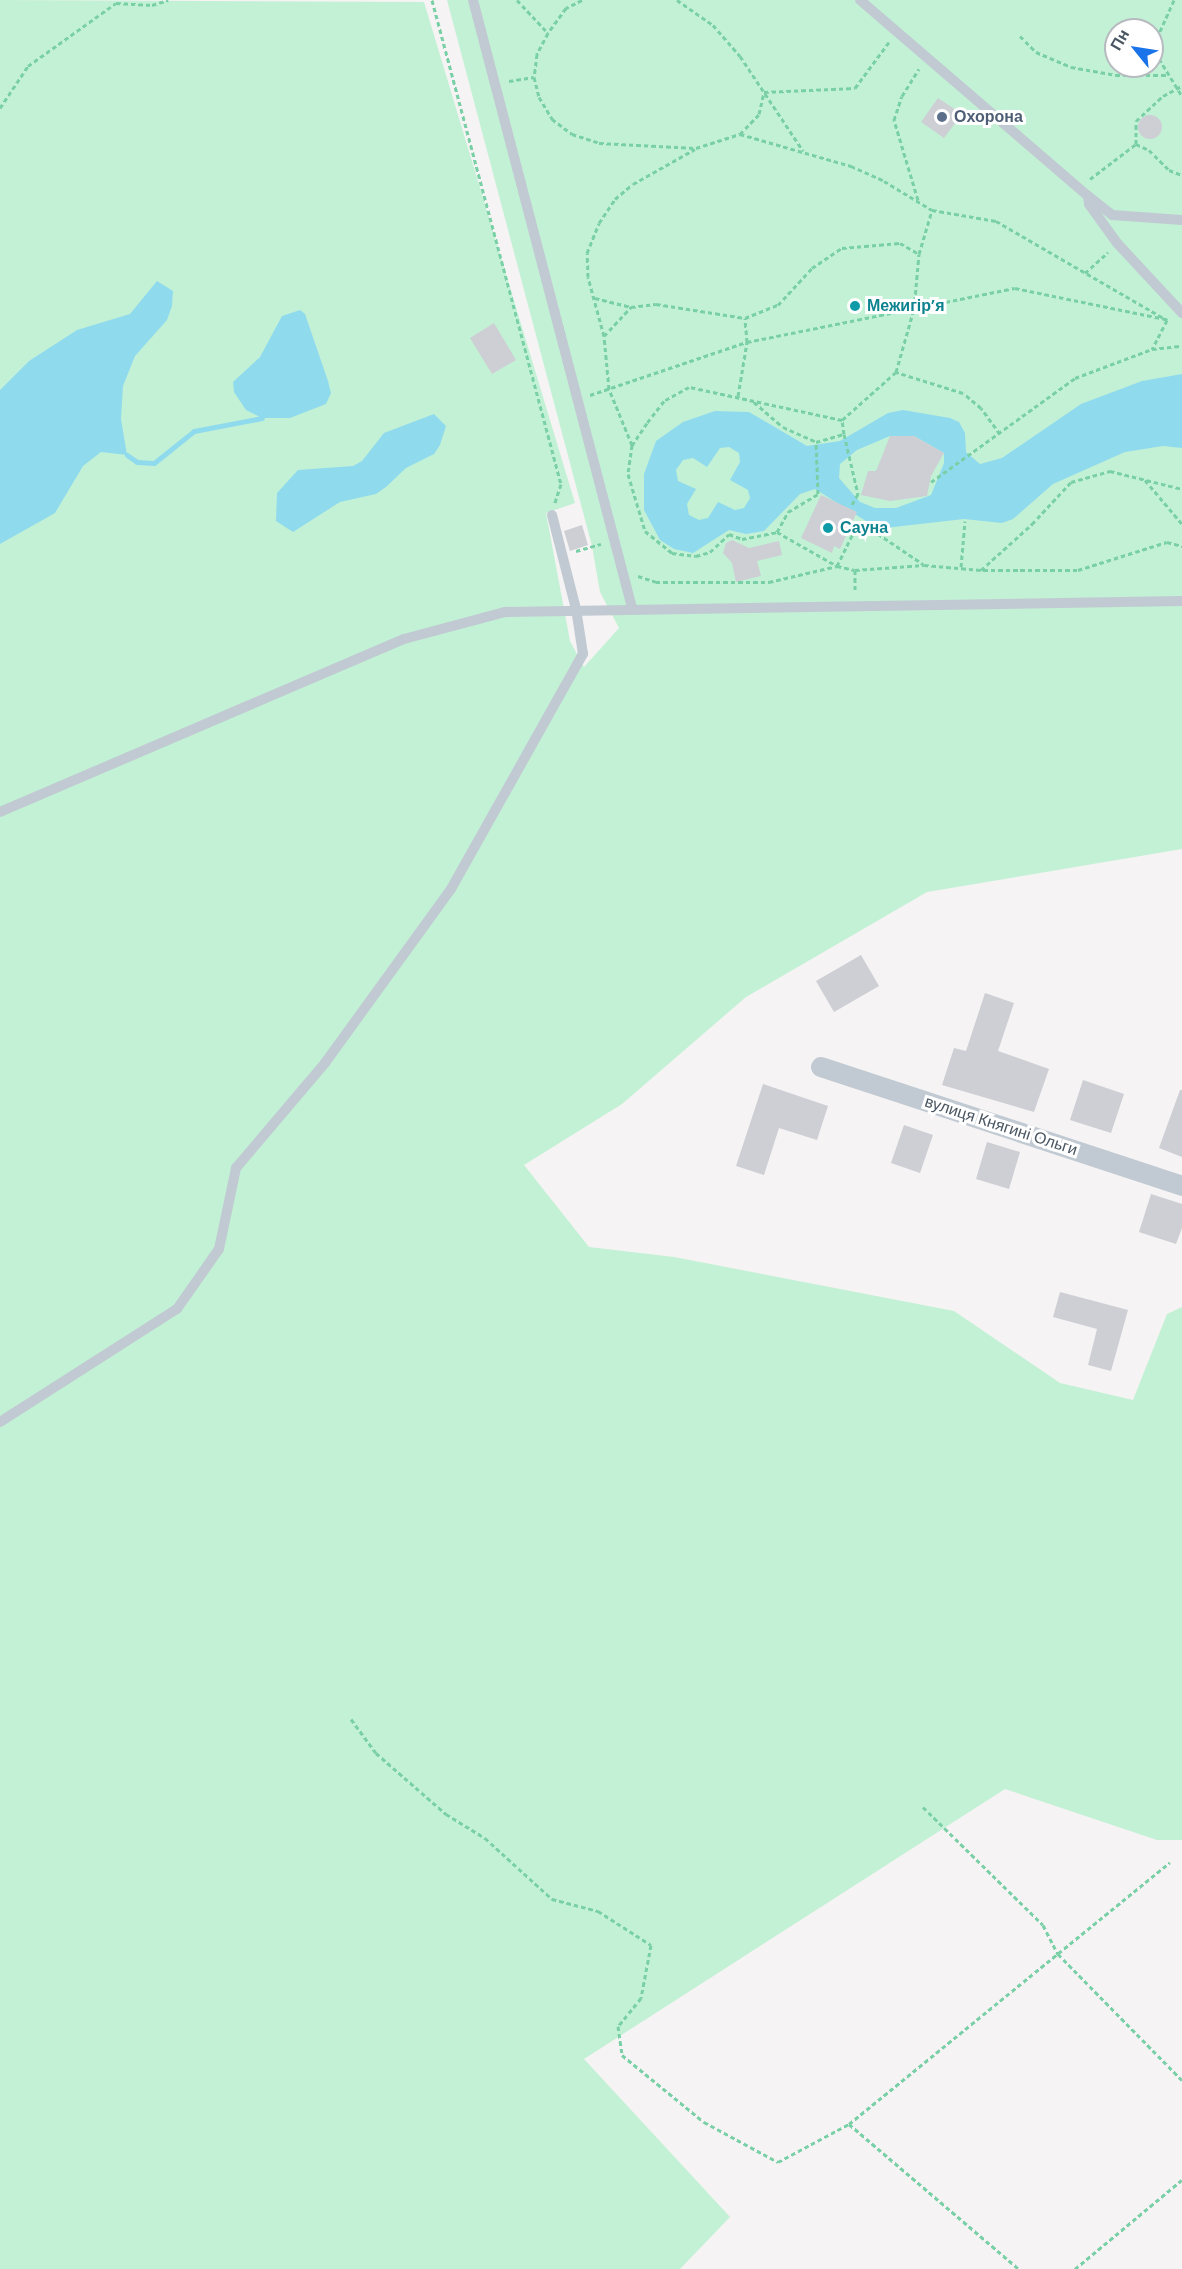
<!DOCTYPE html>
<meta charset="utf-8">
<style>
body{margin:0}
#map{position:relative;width:1182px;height:2269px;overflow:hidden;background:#f5f3f3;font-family:"DM Sans",sans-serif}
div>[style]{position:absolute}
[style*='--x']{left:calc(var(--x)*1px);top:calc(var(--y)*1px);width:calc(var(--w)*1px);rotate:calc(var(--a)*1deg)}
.green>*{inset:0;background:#c3f1d5}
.water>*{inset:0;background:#90daee}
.stream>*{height:5px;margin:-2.5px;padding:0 2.5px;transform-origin:2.5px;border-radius:2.5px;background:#90daee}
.building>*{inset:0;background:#cdcfd5}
.round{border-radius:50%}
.path>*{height:3px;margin-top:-1.5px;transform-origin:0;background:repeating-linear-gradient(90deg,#7ad0a6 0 4.5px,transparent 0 7.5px)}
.service>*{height:10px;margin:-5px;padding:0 5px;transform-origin:5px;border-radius:5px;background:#c1cad2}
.minor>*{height:20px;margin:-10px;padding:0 10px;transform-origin:10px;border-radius:10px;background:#c1cad2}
.dots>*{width:16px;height:16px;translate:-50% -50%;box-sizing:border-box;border:3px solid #fff;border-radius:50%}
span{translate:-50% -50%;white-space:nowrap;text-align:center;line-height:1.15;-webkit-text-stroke:6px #fff;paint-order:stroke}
.service-label{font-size:16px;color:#4e5e75;font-weight:700}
.left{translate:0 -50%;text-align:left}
.culture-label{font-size:16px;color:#0d838f;font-weight:700}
.street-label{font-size:16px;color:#4a5661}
.north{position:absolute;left:1104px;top:18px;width:60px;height:60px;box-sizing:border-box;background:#fff;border:2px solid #b7bbc0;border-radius:50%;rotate:300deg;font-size:16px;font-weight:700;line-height:24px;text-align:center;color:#4a5661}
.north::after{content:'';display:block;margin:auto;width:21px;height:27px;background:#1a73e8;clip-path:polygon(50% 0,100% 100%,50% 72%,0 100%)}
</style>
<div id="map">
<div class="green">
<div style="clip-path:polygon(evenodd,0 0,424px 2px,575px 503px,546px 513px,570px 641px,584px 667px,619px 628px,600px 592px,592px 546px,447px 0,1182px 0,1182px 849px,927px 892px,746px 997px,622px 1104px,524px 1165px,589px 1247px,674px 1257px,954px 1311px,1060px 1383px,1133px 1400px,1167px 1314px,1182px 1307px,1182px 1840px,1157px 1840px,1005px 1789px,584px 2059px,730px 2217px,680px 2269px,0 2269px,0 0,1116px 30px,1152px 30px,1152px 66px,1116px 66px,1116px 30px)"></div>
</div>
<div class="water">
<div style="clip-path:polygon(157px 281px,173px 291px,172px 306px,167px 320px,135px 356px,123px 386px,121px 419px,127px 455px,101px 452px,83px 466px,55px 513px,0 544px,0 390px,29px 361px,77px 330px,130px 314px)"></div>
<div style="clip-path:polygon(300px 310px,305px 314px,328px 381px,331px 393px,326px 404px,290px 418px,262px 418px,246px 410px,234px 392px,233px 382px,260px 357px,282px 316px)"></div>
<div style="clip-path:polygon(evenodd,1182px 374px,1182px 448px,1163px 446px,1125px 452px,1053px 484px,1013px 519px,1002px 523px,964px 519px,885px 528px,869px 523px,815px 489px,800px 494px,764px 531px,746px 534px,729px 530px,693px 553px,674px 549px,660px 540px,644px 510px,644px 474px,656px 441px,683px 422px,715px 411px,749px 412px,807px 446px,840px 441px,888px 413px,903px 410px,950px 418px,959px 422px,965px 433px,966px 452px,980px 464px,1002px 458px,1081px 404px,1142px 381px,1182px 374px,890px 436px,914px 436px,944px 453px,944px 463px,931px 495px,896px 508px,875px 508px,860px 502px,839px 478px,840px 464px,857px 450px,890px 436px,1182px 374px,729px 447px,739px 453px,740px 462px,730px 480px,748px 490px,750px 498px,744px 508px,735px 510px,718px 502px,708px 518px,699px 520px,689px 515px,687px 504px,696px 489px,678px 481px,676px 470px,683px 460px,693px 458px,707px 467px,720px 448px,729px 447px)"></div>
<div style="clip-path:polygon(434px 414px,446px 426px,440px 445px,434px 454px,406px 468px,386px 487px,376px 494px,340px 502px,293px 532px,276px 521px,277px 493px,298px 470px,353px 466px,362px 461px,384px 433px)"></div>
</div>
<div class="stream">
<div style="--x:127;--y:455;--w:12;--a:35"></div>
<div style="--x:137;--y:462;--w:17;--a:3"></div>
<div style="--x:154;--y:463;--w:51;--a:-38.7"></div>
<div style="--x:194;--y:431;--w:69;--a:-10.8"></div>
</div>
<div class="building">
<div style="clip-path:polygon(938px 98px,962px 114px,944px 138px,921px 122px)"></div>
<div class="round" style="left:1138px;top:115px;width:24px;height:24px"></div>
<div style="clip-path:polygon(494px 323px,516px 360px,492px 374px,470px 338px)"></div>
<div style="clip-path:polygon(890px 436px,914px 436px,944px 453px,931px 476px,927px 496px,890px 501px,861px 495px,868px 471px,876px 471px)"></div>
<div style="clip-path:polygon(821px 495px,857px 512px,840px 549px,834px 546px,832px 553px,801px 538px)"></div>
<div style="clip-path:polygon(582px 525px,588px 545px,570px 551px,564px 531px)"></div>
<div style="clip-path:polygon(732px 540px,749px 548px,779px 541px,782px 555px,757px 561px,761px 576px,736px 582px,732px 563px,723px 553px,726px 543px)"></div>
<div style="clip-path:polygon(861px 955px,879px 986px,834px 1012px,816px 981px)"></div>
<div style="clip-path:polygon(985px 993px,1014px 1003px,998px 1051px,1049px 1069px,1034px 1112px,942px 1085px,954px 1048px,966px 1051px)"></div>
<div style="clip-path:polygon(1083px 1080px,1124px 1094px,1111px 1133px,1070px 1120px)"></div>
<div style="clip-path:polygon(763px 1084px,828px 1106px,817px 1140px,779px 1128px,764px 1175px,736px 1166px)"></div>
<div style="clip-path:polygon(1180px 1090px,1182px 1090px,1182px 1157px,1159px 1148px)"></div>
<div style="clip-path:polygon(904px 1125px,933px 1135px,920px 1173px,891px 1163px)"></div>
<div style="clip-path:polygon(987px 1142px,1020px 1152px,1009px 1189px,976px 1179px)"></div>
<div style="clip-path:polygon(1151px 1194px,1182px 1204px,1182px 1228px,1176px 1244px,1139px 1232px)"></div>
<div style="clip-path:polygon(1060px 1292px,1128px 1310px,1111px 1371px,1088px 1365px,1097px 1329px,1053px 1317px)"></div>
</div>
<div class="path">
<div style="--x:432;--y:0;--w:501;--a:75.08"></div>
<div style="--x:561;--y:484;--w:20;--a:108"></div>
<div style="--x:517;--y:0;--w:45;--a:46.8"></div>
<div style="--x:582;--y:0;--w:18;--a:153"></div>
<div style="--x:566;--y:8;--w:31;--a:126"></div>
<div style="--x:548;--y:33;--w:24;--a:118"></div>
<div style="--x:537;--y:54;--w:23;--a:97"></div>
<div style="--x:534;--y:77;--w:21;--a:76"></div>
<div style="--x:539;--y:97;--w:26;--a:59"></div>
<div style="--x:552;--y:119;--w:25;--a:37"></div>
<div style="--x:572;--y:134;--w:28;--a:18"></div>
<div style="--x:599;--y:143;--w:97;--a:3"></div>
<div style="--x:696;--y:148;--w:46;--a:-17.7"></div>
<div style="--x:740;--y:134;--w:28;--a:-46"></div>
<div style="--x:759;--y:114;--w:23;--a:-77"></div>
<div style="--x:677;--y:0;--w:44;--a:34.8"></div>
<div style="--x:713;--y:25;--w:41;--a:48.9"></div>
<div style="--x:740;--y:56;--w:114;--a:56.4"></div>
<div style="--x:1174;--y:0;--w:44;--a:114.2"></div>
<div style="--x:1156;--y:40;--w:12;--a:95"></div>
<div style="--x:1155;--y:52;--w:52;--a:58.5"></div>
<div style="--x:1020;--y:36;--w:23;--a:45"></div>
<div style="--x:1036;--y:52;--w:38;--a:23"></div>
<div style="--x:1071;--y:67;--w:46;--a:10.1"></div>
<div style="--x:1116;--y:75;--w:51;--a:0"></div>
<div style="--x:509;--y:81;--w:25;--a:-9"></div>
<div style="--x:764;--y:92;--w:91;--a:-2.5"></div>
<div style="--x:855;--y:88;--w:57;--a:-53.5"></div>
<div style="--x:0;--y:108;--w:50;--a:-56.3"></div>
<div style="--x:28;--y:66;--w:108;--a:-35.6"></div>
<div style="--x:116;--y:3;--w:36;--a:3"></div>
<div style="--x:152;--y:5;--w:17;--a:-17"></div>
<div style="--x:740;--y:134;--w:116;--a:16.1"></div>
<div style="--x:851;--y:166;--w:36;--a:24"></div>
<div style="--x:884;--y:181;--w:56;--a:31.1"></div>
<div style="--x:1136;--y:144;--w:23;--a:-90"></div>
<div style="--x:1136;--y:121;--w:37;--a:-43"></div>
<div style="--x:1163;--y:96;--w:21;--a:-28"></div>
<div style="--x:1090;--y:179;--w:58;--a:-37.3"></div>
<div style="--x:1136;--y:144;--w:14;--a:25"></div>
<div style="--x:1149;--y:150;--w:28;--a:45"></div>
<div style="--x:1169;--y:170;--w:14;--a:21"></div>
<div style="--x:918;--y:200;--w:84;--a:-106.7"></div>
<div style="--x:894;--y:120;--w:25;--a:-72"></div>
<div style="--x:902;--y:96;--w:32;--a:-58"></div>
<div style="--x:1085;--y:273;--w:31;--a:-42"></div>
<div style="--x:595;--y:298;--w:37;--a:14"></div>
<div style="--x:604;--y:336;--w:61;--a:-105.2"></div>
<div style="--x:588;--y:277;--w:24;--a:-92"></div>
<div style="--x:587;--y:253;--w:32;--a:-68"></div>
<div style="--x:599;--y:223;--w:29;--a:-56"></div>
<div style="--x:615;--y:199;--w:23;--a:-40"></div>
<div style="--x:633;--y:184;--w:71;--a:-29.4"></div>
<div style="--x:896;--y:372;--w:66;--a:-74.1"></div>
<div style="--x:914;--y:309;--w:55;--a:-84.8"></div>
<div style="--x:919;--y:254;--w:46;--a:-73.5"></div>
<div style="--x:932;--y:210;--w:65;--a:9.8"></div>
<div style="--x:996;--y:221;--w:198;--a:30.1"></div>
<div style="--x:1167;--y:320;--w:33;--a:117"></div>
<div style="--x:590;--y:395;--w:166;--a:-18.7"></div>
<div style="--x:747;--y:342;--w:273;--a:-11.4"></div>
<div style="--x:1015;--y:288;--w:157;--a:11.7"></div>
<div style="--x:738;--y:396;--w:55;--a:-80.5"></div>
<div style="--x:747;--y:342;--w:24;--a:-95"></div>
<div style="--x:754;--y:402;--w:38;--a:41"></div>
<div style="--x:783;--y:427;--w:36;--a:24"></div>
<div style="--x:816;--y:442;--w:29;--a:-16"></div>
<div style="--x:844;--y:434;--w:14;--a:-98"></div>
<div style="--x:844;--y:434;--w:62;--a:76.9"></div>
<div style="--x:858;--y:494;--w:14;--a:120"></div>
<div style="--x:1000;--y:434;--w:32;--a:-126"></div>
<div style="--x:981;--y:408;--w:23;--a:-140"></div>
<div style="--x:963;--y:393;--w:70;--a:-162.6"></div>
<div style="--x:896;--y:372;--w:72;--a:138.4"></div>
<div style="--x:842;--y:420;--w:157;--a:-167.8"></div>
<div style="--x:689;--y:387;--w:29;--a:151"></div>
<div style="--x:664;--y:401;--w:28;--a:128"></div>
<div style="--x:647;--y:423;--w:27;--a:124"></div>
<div style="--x:632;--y:445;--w:29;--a:98"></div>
<div style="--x:628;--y:474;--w:59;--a:73.4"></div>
<div style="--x:645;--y:531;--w:35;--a:39"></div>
<div style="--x:672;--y:553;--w:24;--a:7"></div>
<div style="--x:696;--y:556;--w:15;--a:-16"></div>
<div style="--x:710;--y:552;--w:26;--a:-43"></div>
<div style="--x:729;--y:534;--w:14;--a:21"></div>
<div style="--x:742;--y:539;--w:36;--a:-11"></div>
<div style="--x:777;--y:532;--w:69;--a:29.5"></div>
<div style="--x:837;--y:566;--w:18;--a:13"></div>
<div style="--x:855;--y:570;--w:69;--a:-4.1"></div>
<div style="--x:924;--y:565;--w:57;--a:5"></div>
<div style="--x:981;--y:570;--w:69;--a:-42"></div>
<div style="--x:1032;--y:524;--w:57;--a:-47.1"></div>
<div style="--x:1071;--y:482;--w:41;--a:-15.8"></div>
<div style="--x:1110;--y:471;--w:74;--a:14"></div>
<div style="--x:632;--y:445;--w:61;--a:-112.3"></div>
<div style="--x:609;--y:389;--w:53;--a:-95.4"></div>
<div style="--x:604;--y:336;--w:40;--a:-47"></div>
<div style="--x:631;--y:307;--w:25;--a:-7"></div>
<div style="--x:656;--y:304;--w:90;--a:8.9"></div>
<div style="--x:745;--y:318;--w:35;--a:-22"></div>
<div style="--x:778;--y:305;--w:50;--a:-47.4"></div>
<div style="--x:812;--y:268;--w:36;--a:-34"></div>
<div style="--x:842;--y:248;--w:58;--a:-4.9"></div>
<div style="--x:900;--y:243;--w:22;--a:30"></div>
<div style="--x:1145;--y:480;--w:57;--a:49.9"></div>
<div style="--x:931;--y:482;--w:178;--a:-35.8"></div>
<div style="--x:1075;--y:378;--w:82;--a:-20.6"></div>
<div style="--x:1152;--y:349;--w:30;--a:-6"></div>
<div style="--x:777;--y:532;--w:23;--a:-61"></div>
<div style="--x:788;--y:512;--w:35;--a:-31"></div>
<div style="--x:818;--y:494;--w:52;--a:-92.2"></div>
<div style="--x:576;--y:551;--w:26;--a:-16"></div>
<div style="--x:961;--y:567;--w:46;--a:-85"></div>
<div style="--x:855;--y:570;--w:22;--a:90"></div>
<div style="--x:983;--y:570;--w:95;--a:0"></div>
<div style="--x:1078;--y:570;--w:93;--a:-17.5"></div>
<div style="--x:1167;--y:542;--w:16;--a:15"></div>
<div style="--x:638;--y:576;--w:19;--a:18"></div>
<div style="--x:656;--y:582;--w:113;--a:0"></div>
<div style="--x:769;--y:582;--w:70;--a:-13.2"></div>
<div style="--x:837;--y:566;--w:50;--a:-63.9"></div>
<div style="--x:859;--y:521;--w:77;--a:33.9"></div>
<div style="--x:351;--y:1719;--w:42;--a:53.7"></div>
<div style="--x:376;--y:1753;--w:93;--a:41.1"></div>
<div style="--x:446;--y:1814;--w:46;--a:31.6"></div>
<div style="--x:485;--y:1838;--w:91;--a:42.3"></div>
<div style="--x:552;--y:1899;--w:48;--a:14.6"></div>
<div style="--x:598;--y:1911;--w:63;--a:32.7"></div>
<div style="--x:651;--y:1945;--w:54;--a:100.7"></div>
<div style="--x:641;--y:1998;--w:36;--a:129"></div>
<div style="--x:618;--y:2026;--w:29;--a:82"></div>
<div style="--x:622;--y:2055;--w:106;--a:39.3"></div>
<div style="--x:704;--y:2122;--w:84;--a:28.4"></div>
<div style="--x:778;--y:2162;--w:81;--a:-28.2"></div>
<div style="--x:849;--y:2124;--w:223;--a:40.5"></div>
<div style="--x:923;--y:1807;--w:168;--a:44.5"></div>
<div style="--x:1043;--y:1925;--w:33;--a:63"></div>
<div style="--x:1058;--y:1954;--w:177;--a:45.5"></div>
<div style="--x:849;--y:2124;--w:414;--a:-39.2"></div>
<div style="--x:1075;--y:2269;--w:139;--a:-39.8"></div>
</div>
<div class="service">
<div style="--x:473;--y:0;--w:628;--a:75.34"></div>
<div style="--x:860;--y:0;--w:301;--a:40.7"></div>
<div style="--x:1088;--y:196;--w:8;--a:83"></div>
<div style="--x:1089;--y:204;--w:48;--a:54.3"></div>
<div style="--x:1117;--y:243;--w:96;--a:47.1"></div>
<div style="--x:1088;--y:196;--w:31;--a:38"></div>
<div style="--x:1112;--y:215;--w:70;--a:4.1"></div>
<div style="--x:0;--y:812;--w:439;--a:-23.2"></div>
<div style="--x:404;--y:639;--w:105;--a:-15"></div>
<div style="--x:505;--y:612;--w:677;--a:-0.93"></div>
<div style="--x:0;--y:1422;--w:210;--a:-32.6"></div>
<div style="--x:177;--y:1309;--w:73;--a:-55"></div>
<div style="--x:219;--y:1249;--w:83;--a:-78.1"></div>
<div style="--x:236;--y:1168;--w:138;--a:-49.7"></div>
<div style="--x:325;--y:1063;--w:215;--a:-54.1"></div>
<div style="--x:451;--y:889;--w:270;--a:-60.7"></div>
<div style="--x:583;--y:654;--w:46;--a:-98.8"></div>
<div style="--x:576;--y:609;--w:97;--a:-104.3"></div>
</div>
<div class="minor">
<div style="--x:821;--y:1067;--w:380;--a:18.2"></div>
</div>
<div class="dots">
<div style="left:942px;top:117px;background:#5c6f8a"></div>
<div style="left:855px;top:306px;background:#0f9aa8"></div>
<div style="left:828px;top:528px;background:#0f9aa8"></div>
</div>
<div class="service-label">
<span class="left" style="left:954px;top:117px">Охорона</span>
</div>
<div class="culture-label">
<span class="left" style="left:867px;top:306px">Межигір’я</span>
<span class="left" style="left:840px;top:528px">Сауна</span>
</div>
<div class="street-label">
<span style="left:1001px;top:1126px;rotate:18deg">вулиця Княгині Ольги</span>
</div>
<div class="north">Пн</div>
</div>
